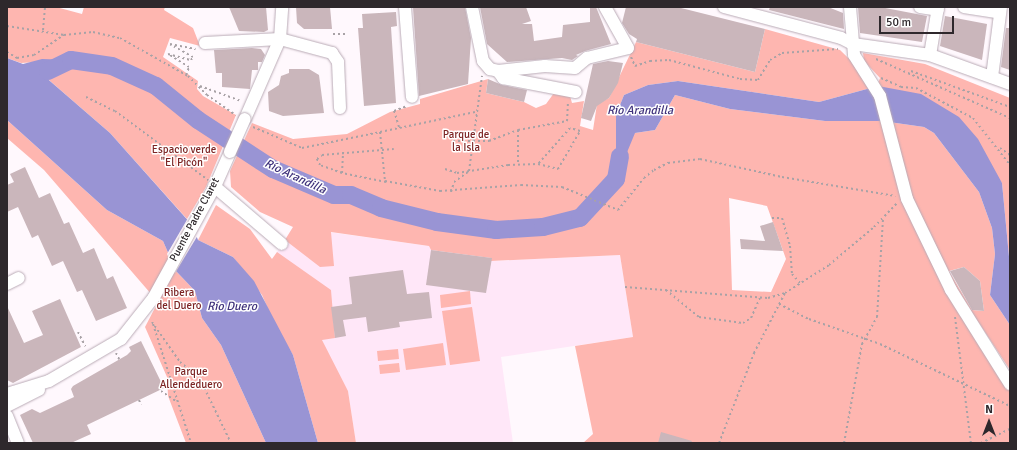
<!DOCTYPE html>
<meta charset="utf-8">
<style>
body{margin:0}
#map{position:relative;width:1017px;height:450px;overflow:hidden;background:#fff8fd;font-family:Signika,sans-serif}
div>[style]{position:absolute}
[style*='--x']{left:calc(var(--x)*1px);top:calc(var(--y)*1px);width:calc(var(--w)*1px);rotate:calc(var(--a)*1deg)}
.built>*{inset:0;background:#ffe7f8}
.green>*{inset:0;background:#feb6b0}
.water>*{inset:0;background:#9994d4}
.pier>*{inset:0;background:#fff8fd}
.river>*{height:18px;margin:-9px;padding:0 9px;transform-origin:9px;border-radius:9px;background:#9994d4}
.building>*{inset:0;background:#cab6bb}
.path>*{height:2px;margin-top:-1px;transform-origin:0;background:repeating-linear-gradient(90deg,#a8a2a6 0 2px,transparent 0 5px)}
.roads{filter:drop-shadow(0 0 1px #baabb6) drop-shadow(0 0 1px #baabb6)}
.minor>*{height:12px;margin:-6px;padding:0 6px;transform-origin:6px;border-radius:6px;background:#fff}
.bridges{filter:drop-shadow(0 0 1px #baabb6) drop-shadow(0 0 1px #baabb6)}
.minor-bridge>*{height:12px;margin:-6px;padding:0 6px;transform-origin:6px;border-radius:6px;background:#fff}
span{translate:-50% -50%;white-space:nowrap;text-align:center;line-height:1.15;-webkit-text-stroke:3px #fff;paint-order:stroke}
.park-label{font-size:11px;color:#7d2524}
.street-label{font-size:11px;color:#2e282c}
.water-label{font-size:12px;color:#3e317b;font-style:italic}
.frame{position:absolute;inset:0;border:8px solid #2e282c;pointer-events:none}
.north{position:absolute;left:969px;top:402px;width:40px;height:40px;-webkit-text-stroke:3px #fff;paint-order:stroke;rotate:0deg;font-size:11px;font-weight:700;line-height:16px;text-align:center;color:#2e282c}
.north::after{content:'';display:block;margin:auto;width:14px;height:18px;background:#2e282c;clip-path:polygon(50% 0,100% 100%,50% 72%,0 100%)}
.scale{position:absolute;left:879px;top:16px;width:75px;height:18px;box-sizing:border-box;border:2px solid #2e282c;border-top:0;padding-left:5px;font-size:12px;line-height:14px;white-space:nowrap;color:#2e282c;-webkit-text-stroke:3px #fff;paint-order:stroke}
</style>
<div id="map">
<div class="built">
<div style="clip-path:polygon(293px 227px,429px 246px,431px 250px,491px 258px,492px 261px,620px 255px,633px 337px,501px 357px,513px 443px,356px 443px,348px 391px,330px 359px,311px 314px,272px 260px)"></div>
</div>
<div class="green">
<div style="clip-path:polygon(7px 7px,56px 7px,82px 14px,84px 7px,165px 7px,164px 10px,193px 28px,200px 46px,170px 38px,163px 57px,198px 81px,197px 89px,203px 96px,236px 115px,206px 187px,187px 219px,110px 133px,42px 74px,69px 64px,70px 60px,21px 63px,7px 58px)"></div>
<div style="clip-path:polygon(evenodd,765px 29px,840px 50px,877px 86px,880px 78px,864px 61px,863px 53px,925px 64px,1010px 98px,1010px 267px,1002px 183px,878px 86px,819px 102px,678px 81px,648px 85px,624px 95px,616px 115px,635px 133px,655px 130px,675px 95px,730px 109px,825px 121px,882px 121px,924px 127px,934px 133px,979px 192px,992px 228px,995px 254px,990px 295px,1010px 325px,1010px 370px,977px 320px,1010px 381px,1010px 443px,583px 443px,593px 434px,575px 346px,633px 337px,620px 255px,491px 261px,491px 258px,431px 250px,429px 246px,331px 232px,334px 266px,320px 267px,285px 240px,293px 227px,260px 212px,231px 187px,230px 171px,252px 123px,293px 139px,347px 134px,390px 112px,420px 104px,420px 99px,488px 79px,486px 93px,524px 102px,536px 108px,546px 104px,554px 93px,570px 96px,572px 103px,584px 101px,580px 126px,593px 130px,597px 104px,609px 98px,636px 42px,755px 72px,765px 29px,729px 198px,767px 206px,786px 259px,771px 292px,732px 290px,729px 198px,765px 29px,964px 267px,980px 281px,984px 311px,972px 310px,949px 271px,964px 267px)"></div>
<div style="clip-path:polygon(7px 120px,107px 210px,163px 241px,176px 271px,195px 291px,202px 318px,221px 345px,266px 443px,186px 443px,168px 396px,167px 377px,145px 327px,158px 302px,44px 170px,7px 138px)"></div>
<div style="clip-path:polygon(216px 205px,250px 229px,272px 259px,277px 252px,331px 290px,335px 338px,322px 340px,348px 391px,356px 443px,318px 443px,293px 355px,276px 327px,262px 295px,233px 257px,198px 240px)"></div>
<div style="clip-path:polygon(470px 291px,471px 304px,441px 308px,440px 295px)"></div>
<div style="clip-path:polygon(472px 307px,480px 361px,450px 365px,442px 311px)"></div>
<div style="clip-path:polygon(443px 343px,446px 365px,406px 370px,403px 349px)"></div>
<div style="clip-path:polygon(398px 349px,399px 359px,378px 361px,377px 351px)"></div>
<div style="clip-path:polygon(399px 363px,400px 372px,380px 374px,379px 365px)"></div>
</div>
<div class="water">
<div style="clip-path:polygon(7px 58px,23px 64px,42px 59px,71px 60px,69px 64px,43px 75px,110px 133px,192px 225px,198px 240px,233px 257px,254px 281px,293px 355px,318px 443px,266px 443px,221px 345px,202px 318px,195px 291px,176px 271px,163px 241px,107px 210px,7px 120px)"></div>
<div style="clip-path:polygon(678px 81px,819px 102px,878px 86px,921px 94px,959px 117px,978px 139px,1002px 183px,1010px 267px,1010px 325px,990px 295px,995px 254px,992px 228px,979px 192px,934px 133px,924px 127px,882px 121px,825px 121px,730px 109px,675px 95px,655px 130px,635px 133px,616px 179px,609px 187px,616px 153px,616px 115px,624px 95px,648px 85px)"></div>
</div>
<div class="pier">
<div style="clip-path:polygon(188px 218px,198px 235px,175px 273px,167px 254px)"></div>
</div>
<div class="river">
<div style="--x:48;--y:71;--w:25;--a:-26"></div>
<div style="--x:71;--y:60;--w:41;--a:8.3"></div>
<div style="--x:112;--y:66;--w:48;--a:24.4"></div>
<div style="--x:156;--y:86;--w:54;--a:39"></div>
<div style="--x:198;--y:120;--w:90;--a:33.2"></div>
<div style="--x:273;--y:169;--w:66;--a:23.1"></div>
<div style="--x:334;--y:195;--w:17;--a:0"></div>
<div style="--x:351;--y:195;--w:33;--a:23"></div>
<div style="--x:381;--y:208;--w:58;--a:14"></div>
<div style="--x:437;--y:222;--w:60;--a:7.7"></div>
<div style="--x:496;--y:230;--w:47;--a:-3.7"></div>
<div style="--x:543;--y:227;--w:38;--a:-14"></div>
<div style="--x:580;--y:218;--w:53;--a:-47.3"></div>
<div style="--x:616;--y:179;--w:23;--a:-80"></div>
</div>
<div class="building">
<div style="clip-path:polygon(229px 7px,266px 7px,268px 30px,264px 32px,239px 31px)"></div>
<div style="clip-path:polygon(296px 7px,330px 7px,332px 29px,304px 29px,297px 23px)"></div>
<div style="clip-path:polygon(413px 7px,465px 7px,471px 38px,468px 84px,419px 96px)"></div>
<div style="clip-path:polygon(480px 7px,526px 7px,531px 21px,522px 24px,532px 24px,534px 41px,562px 37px,563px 25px,590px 22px,590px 7px,596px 7px,611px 44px,585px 51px,576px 55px,578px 56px,572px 60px,562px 58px,507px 62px,487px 44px)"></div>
<div style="clip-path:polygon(626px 7px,677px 7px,765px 29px,755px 72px,636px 42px,637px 39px,629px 34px,622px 23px)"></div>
<div style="clip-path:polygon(770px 7px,828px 7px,843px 13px,844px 29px,769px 10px)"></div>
<div style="clip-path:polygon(858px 7px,880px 7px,927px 16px,922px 42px,860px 33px)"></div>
<div style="clip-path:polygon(396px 12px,397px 26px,391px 27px,396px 103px,364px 106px,358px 28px,363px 28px,362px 14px)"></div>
<div style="clip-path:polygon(945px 16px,987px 24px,982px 60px,940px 46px)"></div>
<div style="clip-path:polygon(1006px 28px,1010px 28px,1010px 70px,1001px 67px)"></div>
<div style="clip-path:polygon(252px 48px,261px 49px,265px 55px,262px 62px,258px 62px,258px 70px,252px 70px,250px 89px,222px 87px,222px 73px,216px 73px,214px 50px)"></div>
<div style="clip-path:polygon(608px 61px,623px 63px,618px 83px,609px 98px,597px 106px,591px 121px,581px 118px,593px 64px)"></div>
<div style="clip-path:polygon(289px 69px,309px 69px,319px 75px,324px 113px,283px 116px,269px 111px,268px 92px,279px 85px,281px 76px,289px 73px)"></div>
<div style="clip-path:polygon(488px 79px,502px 85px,527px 90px,524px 102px,486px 93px)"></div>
<div style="clip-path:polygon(25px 167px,39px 198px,50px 193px,64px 224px,69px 222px,83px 253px,94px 248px,107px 279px,113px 276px,127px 308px,96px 321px,82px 290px,77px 292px,63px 261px,52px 266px,38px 235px,32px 238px,18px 207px,7px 212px,7px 185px,14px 182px,10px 174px)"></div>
<div style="clip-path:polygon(773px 222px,783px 251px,741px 249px,740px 239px,765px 241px,760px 226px)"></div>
<div style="clip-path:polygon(431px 250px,492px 258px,486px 293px,426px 285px)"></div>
<div style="clip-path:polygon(964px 267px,980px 281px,984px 311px,972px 310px,950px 271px)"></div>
<div style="clip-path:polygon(403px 270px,407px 294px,429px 292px,432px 318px,399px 322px,400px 327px,368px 332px,366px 317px,343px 320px,346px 336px,335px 338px,331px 307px,352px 304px,349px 277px)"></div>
<div style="clip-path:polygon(60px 299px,81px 347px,13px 383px,7px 380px,7px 306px,24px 343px,43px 335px,32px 311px)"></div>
<div style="clip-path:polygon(141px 341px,164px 388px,87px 425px,91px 434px,71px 443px,33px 443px,20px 415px,32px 409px,40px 413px,74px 397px,71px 389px,73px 386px,127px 355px,131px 351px,129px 347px)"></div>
<div style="clip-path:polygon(661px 432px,692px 441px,691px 443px,658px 443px)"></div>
</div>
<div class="path">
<div style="--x:7;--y:26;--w:58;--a:9"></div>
<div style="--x:64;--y:35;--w:29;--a:-6"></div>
<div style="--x:93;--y:32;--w:28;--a:13"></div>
<div style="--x:120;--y:38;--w:78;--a:29.2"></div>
<div style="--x:188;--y:76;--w:27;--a:45"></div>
<div style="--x:207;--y:95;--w:35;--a:35"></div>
<div style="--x:43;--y:30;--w:23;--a:-85"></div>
<div style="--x:333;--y:34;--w:12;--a:0"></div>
<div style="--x:7;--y:52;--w:12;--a:31"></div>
<div style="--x:17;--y:58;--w:17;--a:-10"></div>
<div style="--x:34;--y:55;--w:36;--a:-34"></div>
<div style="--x:631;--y:57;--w:10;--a:66"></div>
<div style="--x:635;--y:66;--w:16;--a:-18"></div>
<div style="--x:650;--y:61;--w:19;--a:-3"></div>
<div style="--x:669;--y:60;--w:73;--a:15"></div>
<div style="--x:740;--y:79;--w:18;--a:3"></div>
<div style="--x:758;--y:80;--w:23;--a:-59"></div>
<div style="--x:770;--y:60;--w:14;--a:-30"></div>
<div style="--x:782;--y:53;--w:56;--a:-4.1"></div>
<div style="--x:876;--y:59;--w:146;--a:23.8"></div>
<div style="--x:911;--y:71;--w:105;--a:20"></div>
<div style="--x:186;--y:75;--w:9;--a:-69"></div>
<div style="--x:189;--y:67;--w:25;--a:-148"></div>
<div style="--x:168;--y:54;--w:24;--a:15"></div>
<div style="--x:191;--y:60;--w:4;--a:-56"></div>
<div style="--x:193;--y:57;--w:26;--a:-151"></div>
<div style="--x:170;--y:44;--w:26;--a:11"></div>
<div style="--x:881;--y:78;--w:22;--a:24"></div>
<div style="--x:901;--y:87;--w:15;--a:4"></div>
<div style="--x:916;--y:88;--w:64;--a:27.8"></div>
<div style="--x:973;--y:118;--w:60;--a:51.8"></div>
<div style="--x:200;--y:86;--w:44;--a:20.1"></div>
<div style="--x:86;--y:97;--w:32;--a:26"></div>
<div style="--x:115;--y:111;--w:116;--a:36.6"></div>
<div style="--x:253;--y:127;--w:53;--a:23.2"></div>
<div style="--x:302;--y:148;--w:80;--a:-11.6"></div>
<div style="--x:380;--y:132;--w:49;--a:84.2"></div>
<div style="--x:385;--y:181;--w:56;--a:10.3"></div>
<div style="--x:440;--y:191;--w:81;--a:-4.2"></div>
<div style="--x:521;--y:185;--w:41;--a:2.8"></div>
<div style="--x:562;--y:187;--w:61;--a:22.3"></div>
<div style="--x:618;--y:210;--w:41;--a:-50.9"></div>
<div style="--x:644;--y:178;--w:13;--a:-39"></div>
<div style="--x:654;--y:170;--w:16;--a:-27"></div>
<div style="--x:668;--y:163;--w:32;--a:-7"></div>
<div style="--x:700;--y:159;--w:84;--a:12.4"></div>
<div style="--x:782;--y:177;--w:115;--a:9.5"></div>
<div style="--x:399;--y:127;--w:17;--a:-107"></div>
<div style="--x:394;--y:111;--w:14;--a:-21"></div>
<div style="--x:518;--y:130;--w:35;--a:90"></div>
<div style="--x:380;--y:132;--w:97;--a:-11.9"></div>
<div style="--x:453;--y:141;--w:36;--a:0"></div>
<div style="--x:489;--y:141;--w:31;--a:-21"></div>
<div style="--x:518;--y:130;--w:50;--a:-10.4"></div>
<div style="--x:567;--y:121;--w:19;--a:-87"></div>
<div style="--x:1000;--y:148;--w:12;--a:35"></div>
<div style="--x:445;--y:169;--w:13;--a:18"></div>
<div style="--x:457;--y:173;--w:52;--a:-8.9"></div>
<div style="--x:508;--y:165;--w:30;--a:-2"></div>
<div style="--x:538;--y:164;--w:21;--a:14"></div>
<div style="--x:558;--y:169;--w:44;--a:-59.9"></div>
<div style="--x:580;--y:131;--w:10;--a:-163"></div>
<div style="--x:570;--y:128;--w:48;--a:131.6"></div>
<div style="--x:342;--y:173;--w:21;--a:-87"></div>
<div style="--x:386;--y:182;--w:45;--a:-168.4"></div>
<div style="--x:342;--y:173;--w:23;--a:-160"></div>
<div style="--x:320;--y:165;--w:7;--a:-117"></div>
<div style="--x:317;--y:159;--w:6;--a:-39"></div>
<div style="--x:322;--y:155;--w:72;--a:-4.8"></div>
<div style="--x:451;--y:192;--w:10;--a:-73"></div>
<div style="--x:454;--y:182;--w:19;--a:-36"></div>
<div style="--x:469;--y:171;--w:96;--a:-82.2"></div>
<div style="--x:772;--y:218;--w:10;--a:0"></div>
<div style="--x:782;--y:218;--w:29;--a:74"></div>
<div style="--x:790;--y:246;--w:28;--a:86"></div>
<div style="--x:792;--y:274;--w:12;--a:48"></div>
<div style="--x:625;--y:287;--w:143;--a:4.4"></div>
<div style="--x:768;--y:298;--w:18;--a:-16"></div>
<div style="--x:785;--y:293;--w:52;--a:-32.5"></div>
<div style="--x:829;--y:265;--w:59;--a:-40.2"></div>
<div style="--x:874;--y:227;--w:33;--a:-46"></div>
<div style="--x:666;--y:290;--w:43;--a:39.3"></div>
<div style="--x:699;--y:317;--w:44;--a:7.8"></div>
<div style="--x:743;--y:323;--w:9;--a:-32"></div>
<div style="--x:751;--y:318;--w:22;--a:-66"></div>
<div style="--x:779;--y:304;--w:34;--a:27"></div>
<div style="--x:809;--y:319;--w:75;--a:19.4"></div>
<div style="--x:880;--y:344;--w:144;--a:25.5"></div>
<div style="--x:955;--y:317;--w:127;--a:82.8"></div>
<div style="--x:152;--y:322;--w:49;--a:55"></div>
<div style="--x:180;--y:362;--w:26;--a:40"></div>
<div style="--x:200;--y:379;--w:71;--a:64.2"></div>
<div style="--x:153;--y:324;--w:125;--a:72.3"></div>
<div style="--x:78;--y:332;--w:16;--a:63"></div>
<div style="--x:116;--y:353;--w:7;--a:63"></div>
<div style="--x:161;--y:391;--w:18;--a:34"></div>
<div style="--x:139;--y:400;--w:5;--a:68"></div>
<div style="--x:719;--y:443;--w:97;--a:-68.7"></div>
<div style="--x:754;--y:353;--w:68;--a:-62.7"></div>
<div style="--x:844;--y:443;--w:101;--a:-79.7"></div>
<div style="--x:862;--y:344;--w:31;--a:-61"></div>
<div style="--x:877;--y:317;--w:99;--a:-86.5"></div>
<div style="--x:981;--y:443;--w:32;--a:-26"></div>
</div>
<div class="roads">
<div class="minor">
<div style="--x:405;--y:7;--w:90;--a:85.6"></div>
<div style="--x:472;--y:7;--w:55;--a:78.5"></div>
<div style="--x:483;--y:61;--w:11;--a:49"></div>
<div style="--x:490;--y:69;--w:8;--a:14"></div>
<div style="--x:498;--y:71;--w:47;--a:-6.1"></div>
<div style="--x:545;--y:66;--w:30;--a:4"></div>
<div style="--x:575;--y:68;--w:16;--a:-40"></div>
<div style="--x:587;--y:58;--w:42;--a:-13.7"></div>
<div style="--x:628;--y:48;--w:47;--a:-119.3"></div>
<div style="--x:724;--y:7;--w:121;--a:14.8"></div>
<div style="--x:841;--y:38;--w:13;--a:27"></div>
<div style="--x:853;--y:44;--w:78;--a:8.1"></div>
<div style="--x:930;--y:55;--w:85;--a:19.9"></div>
<div style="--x:850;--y:7;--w:48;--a:85.2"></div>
<div style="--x:854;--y:55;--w:49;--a:57.6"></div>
<div style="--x:880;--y:96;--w:106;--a:75.3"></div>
<div style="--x:907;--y:199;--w:101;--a:64.2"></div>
<div style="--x:951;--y:290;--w:111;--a:57.9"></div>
<div style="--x:920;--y:7;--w:18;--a:9"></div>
<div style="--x:964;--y:7;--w:36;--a:9"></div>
<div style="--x:205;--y:43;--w:75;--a:-3.1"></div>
<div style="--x:280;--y:39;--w:54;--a:15.1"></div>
<div style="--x:332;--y:53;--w:11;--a:56"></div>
<div style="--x:338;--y:62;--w:46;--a:87.5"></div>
<div style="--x:930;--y:55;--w:49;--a:-80.5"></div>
<div style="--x:498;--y:71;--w:9;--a:54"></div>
<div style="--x:503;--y:78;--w:74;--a:10.9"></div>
<div style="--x:992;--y:77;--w:71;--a:-82.7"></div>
<div style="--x:245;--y:119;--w:87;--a:-66.4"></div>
<div style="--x:280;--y:39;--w:32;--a:-86"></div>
<div style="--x:214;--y:186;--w:89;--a:40.5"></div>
<div style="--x:7;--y:284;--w:13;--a:-27"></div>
<div style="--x:7;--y:394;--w:44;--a:-17.2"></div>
<div style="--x:49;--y:381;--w:83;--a:-30.3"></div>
<div style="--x:121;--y:339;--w:53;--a:-51.8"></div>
<div style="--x:154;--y:297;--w:129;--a:-61.2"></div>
<div style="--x:216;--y:184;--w:35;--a:-66"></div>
<div style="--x:7;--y:406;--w:36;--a:-27"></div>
<div style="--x:7;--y:416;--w:29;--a:68"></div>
</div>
</div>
<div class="bridges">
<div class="minor-bridge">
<div style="--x:230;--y:152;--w:36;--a:-66"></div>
</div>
</div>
<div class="park-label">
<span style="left:466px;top:142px">Parque de<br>la Isla</span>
<span style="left:184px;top:157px">Espacio verde<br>"El Picón"</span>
<span style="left:179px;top:300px">Ribera<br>del Duero</span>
<span style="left:191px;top:379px">Parque<br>Allendeduero</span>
</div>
<div class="street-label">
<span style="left:195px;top:220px;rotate:-62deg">Puente Padre Claret</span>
</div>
<div class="water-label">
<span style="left:640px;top:111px">Río Arandilla</span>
<span style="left:295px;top:177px;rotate:25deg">Río Arandilla</span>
<span style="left:232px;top:307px">Río Duero</span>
</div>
<div class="frame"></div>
<div class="north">N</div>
<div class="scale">50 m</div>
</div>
